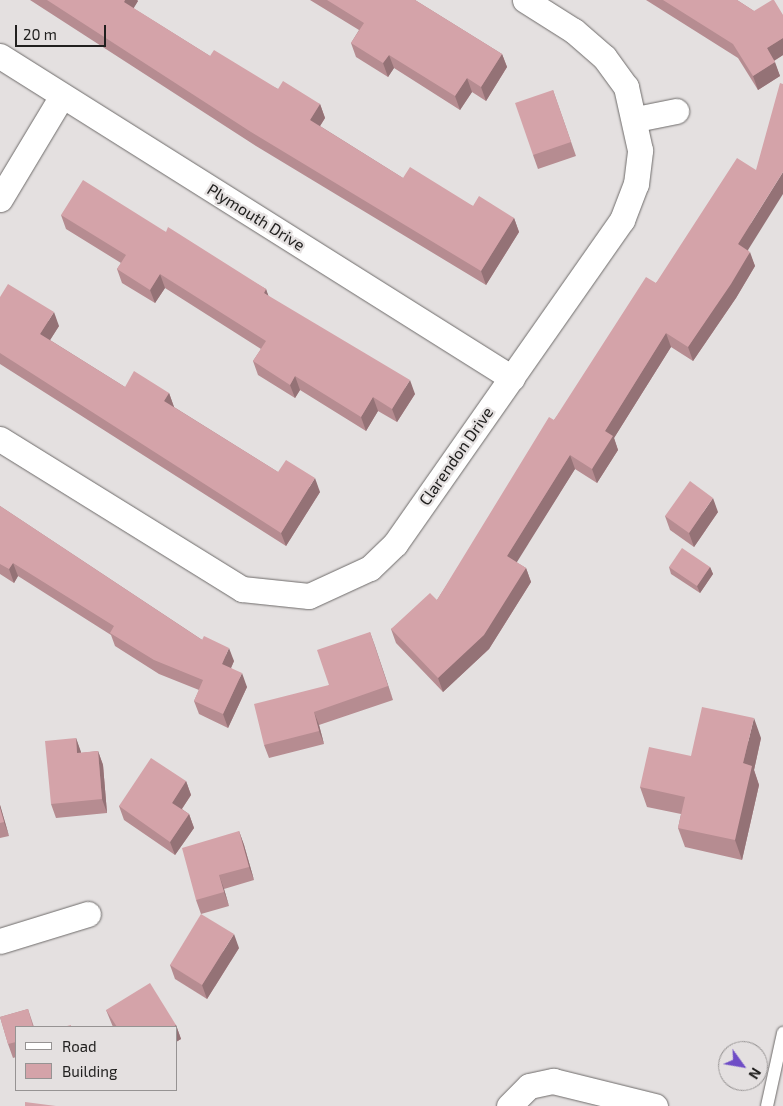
<!DOCTYPE html>
<style>
body{margin:0}
#map{position:relative;width:783px;height:1106px;overflow:hidden;background:#e4e0e0;font-family:"Exo 2",sans-serif}
div>[style]{position:absolute}
[style*='--x']{left:calc(var(--x)*1px);top:calc(var(--y)*1px);width:calc(var(--w)*1px);rotate:calc(var(--a)*1deg)}
.roads{filter:drop-shadow(0 0 1px #6e6b6a) drop-shadow(0 0 1px #6e6b6a)}
.lane>*{height:12px;margin:-6px;padding:0 6px;transform-origin:6px;border-radius:6px;background:#fff}
.street>*{height:25px;margin:-12.5px;padding:0 12.5px;transform-origin:12.5px;border-radius:12.5px;background:#fff}
.wall>*{inset:0;background:#b68c91}
.shaded-wall>*{inset:0;background:#947276}
.building>*{inset:0;background:#d4a3a9}
span{translate:-50% -50%;white-space:nowrap;text-align:center;line-height:1.15;-webkit-text-stroke:4.5px #e4e0e0;paint-order:stroke}
.street-label{font-size:16px;color:#21201f}
.legend{position:absolute;left:15px;top:1026px;width:162px;height:65px;box-sizing:border-box;background:#e4e0e0;border:1px solid #969393;margin:0;padding:6px 9px;list-style:none;font-size:15px;color:#21201f}
.legend li{display:flex;align-items:center;gap:10px;height:25px}
.legend b{width:25px;border:1px solid #969393}
.north{position:absolute;left:718px;top:1041px;width:50px;height:50px;box-sizing:border-box;background:#e4e0e0;border:1px solid #969393;border-radius:50%;rotate:122deg;font-size:14px;font-weight:700;line-height:20px;text-align:center;color:#21201f}
.north::after{content:'';display:block;margin:auto;width:18px;height:22px;background:#6f4dc6;clip-path:polygon(50% 0,100% 100%,50% 72%,0 100%)}
.scale{position:absolute;left:15px;top:25px;width:91px;height:22px;box-sizing:border-box;border:2px solid #21201f;border-top:0;padding-left:6px;font-size:15px;line-height:18px;white-space:nowrap;color:#21201f;-webkit-text-stroke:4px #e4e0e0;paint-order:stroke}
</style>
<div id="map">
<div class="roads">
<div class="lane">
<div style="--x:767;--y:1106;--w:75;--a:-77.6"></div>
</div>
<div class="street">
<div style="--x:0;--y:56;--w:605;--a:32.17"></div>
<div style="--x:636;--y:119;--w:41;--a:-11.3"></div>
<div style="--x:0;--y:199;--w:120;--a:-59"></div>
<div style="--x:0;--y:439;--w:285;--a:31.8"></div>
<div style="--x:242;--y:589;--w:67;--a:6"></div>
<div style="--x:309;--y:596;--w:67;--a:-24.7"></div>
<div style="--x:370;--y:568;--w:35;--a:-44"></div>
<div style="--x:395;--y:544;--w:396;--a:-55"></div>
<div style="--x:622;--y:220;--w:39;--a:-69"></div>
<div style="--x:636;--y:184;--w:34;--a:-83"></div>
<div style="--x:640;--y:150;--w:65;--a:-102.5"></div>
<div style="--x:626;--y:87;--w:37;--a:-126"></div>
<div style="--x:604;--y:57;--w:40;--a:-139"></div>
<div style="--x:574;--y:31;--w:58;--a:-147.7"></div>
<div style="--x:0;--y:941;--w:92;--a:-17.1"></div>
<div style="--x:509;--y:1106;--w:28;--a:-45"></div>
<div style="--x:529;--y:1086;--w:25;--a:-12"></div>
<div style="--x:553;--y:1081;--w:105;--a:13.8"></div>
</div>
</div>
<div class="wall">
<div style="clip-path:polygon(30px 0,137px 0,138px 1px,133px 8px,210px 56px,278px 89px,320px 104px,325px 118px,320px 126px,403px 178px,473px 206px,514px 218px,519px 232px,486px 285px,256px 146px)"></div>
<div style="clip-path:polygon(310px 0,415px 0,502px 54px,507px 67px,486px 101px,472px 92px,460px 110px,394px 68px,388px 77px,356px 57px,351px 43px,359px 30px)"></div>
<div style="clip-path:polygon(646px 0,737px 0,754px 11px,783px 15px,783px 55px,774px 61px,780px 76px,758px 90px,738px 58px)"></div>
<div style="clip-path:polygon(553px 90px,576px 156px,538px 169px,533px 155px)"></div>
<div style="clip-path:polygon(756px 170px,748px 250px,755px 266px,736px 298px,693px 361px,671px 347px,614px 438px,618px 450px,597px 483px,575px 469px,516px 562px,526px 568px,531px 582px,489px 649px,443px 692px,396px 643px,391px 629px,437px 600px,554px 420px,656px 283px)"></div>
<div style="clip-path:polygon(61px 215px,166px 232px,266px 289px,268px 296px,415px 394px,397px 422px,378px 411px,366px 431px,300px 390px,295px 398px,258px 375px,253px 361px,261px 349px,165px 288px,155px 303px,122px 283px,117px 269px,121px 263px,66px 229px)"></div>
<div style="clip-path:polygon(0 297px,59px 326px,50px 340px,125px 387px,169px 393px,174px 407px,278px 472px,320px 492px,286px 546px,0 364px)"></div>
<div style="clip-path:polygon(0 506px,234px 661px,231px 668px,247px 687px,228px 728px,199px 714px,194px 701px,199px 690px,159px 674px,115px 646px,111px 635px,18px 576px,14px 583px,0 574px)"></div>
<div style="clip-path:polygon(718px 512px,694px 547px,670px 530px,665px 516px)"></div>
<div style="clip-path:polygon(669px 567px,710px 567px,713px 574px,700px 593px,671px 574px)"></div>
<div style="clip-path:polygon(370px 632px,393px 700px,319px 725px,324px 744px,269px 758px,264px 745px,329px 685px)"></div>
<div style="clip-path:polygon(76px 738px,81px 753px,98px 751px,103px 765px,107px 813px,56px 818px,51px 804px)"></div>
<div style="clip-path:polygon(761px 738px,754px 770px,759px 785px,742px 860px,685px 847px,678px 828px,681px 814px,647px 807px,640px 787px,691px 756px)"></div>
<div style="clip-path:polygon(186px 781px,191px 795px,182px 809px,189px 814px,194px 828px,175px 855px,124px 820px,119px 806px)"></div>
<div style="clip-path:polygon(0 805px,9px 836px,0 838px)"></div>
<div style="clip-path:polygon(239px 831px,244px 845px,254px 880px,224px 889px,229px 906px,201px 914px,196px 900px)"></div>
<div style="clip-path:polygon(239px 948px,207px 999px,175px 979px,170px 965px)"></div>
<div style="clip-path:polygon(28px 1009px,34px 1027px,16px 1027px,16px 1057px,13px 1058px,8px 1044px,0 1017px)"></div>
<div style="clip-path:polygon(106px 1010px,176px 1025px,181px 1039px,176px 1042px,176px 1027px,113px 1027px)"></div>
</div>
<div class="shaded-wall">
<div style="clip-path:polygon(125px 0,137px 0,138px 1px,129px 16px,124px 2px)"></div>
<div style="clip-path:polygon(783px 38px,783px 55px,772px 62px,767px 48px)"></div>
<div style="clip-path:polygon(502px 54px,507px 67px,486px 101px,481px 87px)"></div>
<div style="clip-path:polygon(389px 55px,394px 68px,388px 77px,383px 63px)"></div>
<div style="clip-path:polygon(775px 62px,780px 76px,758px 90px,753px 76px)"></div>
<div style="clip-path:polygon(467px 78px,472px 92px,460px 110px,455px 96px)"></div>
<div style="clip-path:polygon(320px 104px,325px 118px,315px 134px,310px 120px)"></div>
<div style="clip-path:polygon(783px 172px,783px 194px,743px 258px,738px 244px)"></div>
<div style="clip-path:polygon(514px 218px,519px 232px,486px 285px,481px 271px)"></div>
<div style="clip-path:polygon(750px 252px,755px 266px,736px 298px,693px 361px,688px 347px)"></div>
<div style="clip-path:polygon(160px 274px,165px 288px,155px 303px,150px 290px)"></div>
<div style="clip-path:polygon(266px 289px,271px 303px,264px 293px)"></div>
<div style="clip-path:polygon(54px 312px,59px 326px,45px 348px,40px 334px)"></div>
<div style="clip-path:polygon(666px 333px,671px 347px,614px 438px,618px 450px,597px 483px,592px 469px,605px 431px)"></div>
<div style="clip-path:polygon(295px 376px,300px 390px,295px 398px,290px 385px)"></div>
<div style="clip-path:polygon(410px 380px,415px 394px,397px 422px,392px 409px)"></div>
<div style="clip-path:polygon(169px 393px,174px 407px,169px 415px,164px 401px)"></div>
<div style="clip-path:polygon(373px 397px,378px 411px,366px 431px,361px 417px)"></div>
<div style="clip-path:polygon(570px 455px,575px 469px,512px 570px,507px 556px)"></div>
<div style="clip-path:polygon(315px 478px,320px 492px,286px 546px,281px 533px)"></div>
<div style="clip-path:polygon(713px 498px,718px 512px,694px 547px,689px 533px)"></div>
<div style="clip-path:polygon(13px 563px,18px 576px,14px 583px,9px 569px)"></div>
<div style="clip-path:polygon(710px 567px,713px 574px,700px 593px,697px 586px)"></div>
<div style="clip-path:polygon(526px 568px,531px 582px,489px 649px,443px 692px,438px 678px)"></div>
<div style="clip-path:polygon(370px 632px,375px 646px,393px 700px,388px 686px)"></div>
<div style="clip-path:polygon(229px 648px,234px 661px,227px 677px,222px 664px)"></div>
<div style="clip-path:polygon(242px 673px,247px 687px,228px 728px,223px 714px)"></div>
<div style="clip-path:polygon(314px 712px,319px 725px,324px 744px,319px 731px)"></div>
<div style="clip-path:polygon(754px 718px,761px 738px,754px 770px,759px 785px,742px 860px,735px 840px,743px 763px)"></div>
<div style="clip-path:polygon(76px 738px,81px 752px,82px 767px,77px 753px)"></div>
<div style="clip-path:polygon(98px 751px,103px 765px,107px 813px,102px 799px)"></div>
<div style="clip-path:polygon(186px 781px,191px 795px,177px 816px,172px 803px)"></div>
<div style="clip-path:polygon(0 805px,9px 836px,4px 822px,0 808px)"></div>
<div style="clip-path:polygon(189px 814px,194px 828px,175px 855px,170px 842px)"></div>
<div style="clip-path:polygon(239px 831px,244px 845px,254px 880px,249px 867px)"></div>
<div style="clip-path:polygon(219px 875px,224px 889px,229px 906px,224px 892px)"></div>
<div style="clip-path:polygon(234px 934px,239px 948px,207px 999px,202px 985px)"></div>
<div style="clip-path:polygon(176px 1025px,181px 1039px,176px 1042px,176px 1027px,173px 1027px)"></div>
</div>
<div class="building">
<div style="clip-path:polygon(47px 0,125px 0,124px 2px,210px 56px,214px 50px,278px 89px,283px 81px,320px 104px,310px 120px,403px 178px,410px 167px,473px 206px,479px 196px,514px 218px,481px 271px,251px 132px)"></div>
<div style="clip-path:polygon(327px 0,415px 0,502px 54px,481px 87px,467px 78px,455px 96px,389px 55px,383px 63px,351px 43px,364px 23px)"></div>
<div style="clip-path:polygon(663px 0,737px 0,754px 11px,772px 0,774px 0,783px 15px,783px 38px,767px 48px,775px 62px,753px 76px,733px 44px)"></div>
<div style="clip-path:polygon(780px 83px,783px 84px,783px 172px,738px 244px,750px 252px,731px 284px,688px 347px,666px 333px,605px 431px,613px 436px,592px 469px,570px 455px,507px 556px,526px 568px,484px 635px,438px 678px,391px 629px,430px 593px,437px 600px,549px 417px,554px 420px,646px 277px,656px 283px,737px 158px,756px 170px)"></div>
<div style="clip-path:polygon(553px 90px,571px 142px,533px 155px,515px 103px)"></div>
<div style="clip-path:polygon(83px 180px,166px 232px,168px 227px,266px 289px,264px 293px,410px 380px,392px 409px,373px 397px,361px 417px,295px 376px,290px 385px,253px 361px,266px 341px,160px 274px,150px 290px,117px 269px,126px 255px,61px 215px)"></div>
<div style="clip-path:polygon(8px 284px,54px 312px,40px 334px,125px 387px,134px 371px,169px 393px,164px 401px,278px 472px,286px 460px,315px 478px,281px 533px,0 353px,0 297px)"></div>
<div style="clip-path:polygon(690px 481px,713px 498px,689px 533px,665px 516px)"></div>
<div style="clip-path:polygon(0 506px,202px 640px,204px 636px,229px 648px,222px 664px,242px 673px,223px 714px,194px 701px,203px 680px,154px 660px,110px 633px,114px 626px,13px 563px,9px 569px,0 564px)"></div>
<div style="clip-path:polygon(682px 548px,710px 567px,697px 586px,669px 567px)"></div>
<div style="clip-path:polygon(370px 632px,388px 686px,314px 712px,319px 731px,264px 745px,254px 704px,329px 685px,317px 650px)"></div>
<div style="clip-path:polygon(702px 707px,754px 718px,743px 763px,752px 766px,735px 840px,678px 828px,685px 797px,640px 787px,649px 747px,691px 756px)"></div>
<div style="clip-path:polygon(76px 738px,77px 753px,98px 751px,102px 799px,51px 804px,45px 741px)"></div>
<div style="clip-path:polygon(151px 758px,186px 781px,172px 803px,189px 814px,170px 842px,119px 806px)"></div>
<div style="clip-path:polygon(0 808px,4px 822px,0 823px)"></div>
<div style="clip-path:polygon(239px 831px,249px 867px,219px 875px,224px 892px,196px 900px,182px 848px)"></div>
<div style="clip-path:polygon(201px 914px,234px 934px,202px 985px,170px 965px)"></div>
<div style="clip-path:polygon(150px 983px,176px 1025px,173px 1027px,117px 1027px,106px 1010px)"></div>
<div style="clip-path:polygon(28px 1009px,33px 1027px,16px 1027px,16px 1042px,8px 1044px,0 1017px)"></div>
<div style="clip-path:polygon(71px 1025px,71px 1027px,63px 1027px)"></div>
<div style="clip-path:polygon(25px 1102px,56px 1106px,25px 1106px)"></div>
</div>
<div class="street-label">
<span style="left:256px;top:217px;rotate:32deg">Plymouth Drive</span>
<span style="left:456px;top:456px;rotate:-55deg">Clarendon Drive</span>
</div>
<ul class="legend">
<li><b style="height:6px;background:#fff"></b>Road</li>
<li><b style="height:14px;background:#d4a3a9"></b>Building</li>
</ul>
<div class="north">N</div>
<div class="scale">20 m</div>
</div>
